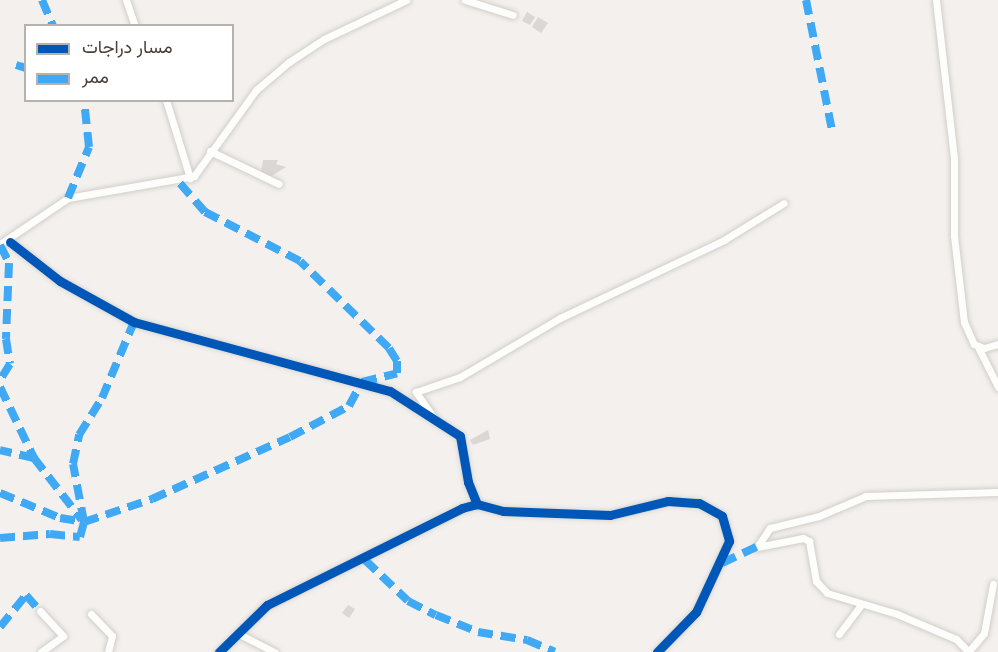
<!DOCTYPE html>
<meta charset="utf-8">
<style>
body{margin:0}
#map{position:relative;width:998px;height:652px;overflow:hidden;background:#f3f0ed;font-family:Lato,Vazirmatn,sans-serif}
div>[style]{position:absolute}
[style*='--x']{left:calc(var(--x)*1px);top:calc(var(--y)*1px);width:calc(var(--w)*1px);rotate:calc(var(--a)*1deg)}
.building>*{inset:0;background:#dbd7d4}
.roads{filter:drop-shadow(0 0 2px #d1ceca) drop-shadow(0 0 2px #d1ceca)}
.minor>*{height:7px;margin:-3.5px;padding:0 3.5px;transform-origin:3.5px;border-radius:3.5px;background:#fdfdfc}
.quiet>*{height:8px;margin-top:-4px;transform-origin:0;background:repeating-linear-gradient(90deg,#3fa9f5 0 15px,transparent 0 23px)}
.cycleway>*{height:9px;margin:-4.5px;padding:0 4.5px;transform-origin:4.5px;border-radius:4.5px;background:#0057b8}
span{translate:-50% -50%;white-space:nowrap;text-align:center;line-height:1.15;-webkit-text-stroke:6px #fff;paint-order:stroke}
.legend{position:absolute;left:24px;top:24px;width:210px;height:78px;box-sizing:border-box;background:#fff;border:2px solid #b6b3af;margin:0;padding:8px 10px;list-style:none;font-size:18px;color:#494038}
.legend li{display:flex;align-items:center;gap:12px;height:30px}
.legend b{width:30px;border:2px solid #b6b3af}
</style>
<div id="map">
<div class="building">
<div style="clip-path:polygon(527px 12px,535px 17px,530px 25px,522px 21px)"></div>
<div style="clip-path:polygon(538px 17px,548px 23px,541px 33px,532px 27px)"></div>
<div style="clip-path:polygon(263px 160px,278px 160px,276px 164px,286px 167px,270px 177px,261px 172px)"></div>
<div style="clip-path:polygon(488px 430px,490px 439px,473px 445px,470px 440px)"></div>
<div style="clip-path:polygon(348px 605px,355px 609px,349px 618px,342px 613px)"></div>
</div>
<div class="roads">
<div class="minor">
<div style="--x:126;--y:0;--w:28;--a:71"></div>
<div style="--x:465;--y:0;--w:50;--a:17.4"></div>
<div style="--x:936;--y:0;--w:160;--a:83.5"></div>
<div style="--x:954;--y:159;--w:77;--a:90"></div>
<div style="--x:954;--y:236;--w:87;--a:83.4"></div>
<div style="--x:964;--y:322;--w:24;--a:66"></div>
<div style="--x:974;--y:344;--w:11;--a:22"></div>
<div style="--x:984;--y:348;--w:15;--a:-16"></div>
<div style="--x:166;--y:100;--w:82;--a:72.9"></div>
<div style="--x:210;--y:151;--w:76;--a:25.6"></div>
<div style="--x:10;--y:242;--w:63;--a:38"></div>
<div style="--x:60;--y:281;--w:85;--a:29"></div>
<div style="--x:134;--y:322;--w:265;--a:15.1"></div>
<div style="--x:390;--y:391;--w:83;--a:32.7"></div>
<div style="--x:460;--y:436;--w:47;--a:80.1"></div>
<div style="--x:468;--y:482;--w:24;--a:68"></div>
<div style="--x:0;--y:244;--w:82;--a:-34.1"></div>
<div style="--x:68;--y:198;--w:128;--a:-9.9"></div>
<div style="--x:194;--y:176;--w:106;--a:-54.2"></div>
<div style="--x:256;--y:90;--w:43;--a:-40.3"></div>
<div style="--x:289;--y:62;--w:42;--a:-33.3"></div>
<div style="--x:324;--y:39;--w:91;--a:-25.4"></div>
<div style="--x:978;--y:347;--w:45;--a:63.4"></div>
<div style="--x:434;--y:418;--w:32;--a:-125"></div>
<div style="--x:416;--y:392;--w:46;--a:-18.8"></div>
<div style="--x:460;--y:377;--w:116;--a:-30.5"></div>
<div style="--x:560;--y:318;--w:182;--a:-25.4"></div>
<div style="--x:724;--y:240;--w:70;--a:-31.7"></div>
<div style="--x:757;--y:547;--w:47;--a:-11.1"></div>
<div style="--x:803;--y:538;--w:7;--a:27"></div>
<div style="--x:809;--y:541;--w:41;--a:80.1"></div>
<div style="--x:816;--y:581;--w:16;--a:47"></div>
<div style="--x:827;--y:593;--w:73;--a:16.7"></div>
<div style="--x:897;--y:614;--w:64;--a:23"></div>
<div style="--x:956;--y:639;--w:18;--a:45"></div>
<div style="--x:757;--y:547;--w:23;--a:-56"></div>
<div style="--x:770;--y:528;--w:50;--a:-13.8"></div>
<div style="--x:819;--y:516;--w:51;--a:-23.1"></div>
<div style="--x:866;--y:496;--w:132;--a:-1.7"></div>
<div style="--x:40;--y:611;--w:34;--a:47"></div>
<div style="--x:63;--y:636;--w:27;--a:144"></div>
<div style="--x:91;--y:614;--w:30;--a:46"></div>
<div style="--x:112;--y:636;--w:16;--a:104"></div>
<div style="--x:839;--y:634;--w:35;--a:-53"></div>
<div style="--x:241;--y:635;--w:38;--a:27"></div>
<div style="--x:969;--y:651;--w:23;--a:-50"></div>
<div style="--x:984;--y:633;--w:50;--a:-79.6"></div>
<div style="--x:219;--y:652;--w:67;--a:-44.4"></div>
<div style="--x:267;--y:605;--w:218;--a:-26.4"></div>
<div style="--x:462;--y:508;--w:16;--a:-15"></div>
<div style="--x:477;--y:504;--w:27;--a:15"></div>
<div style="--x:503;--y:511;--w:107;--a:2.1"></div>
<div style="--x:610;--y:515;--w:60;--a:-13.6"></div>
<div style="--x:668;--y:501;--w:31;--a:4"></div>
<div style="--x:699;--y:503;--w:26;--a:29"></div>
<div style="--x:722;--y:516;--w:26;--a:74"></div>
<div style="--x:729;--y:541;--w:78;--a:114.9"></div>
<div style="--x:696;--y:612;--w:56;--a:134.3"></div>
</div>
</div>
<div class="quiet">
<div style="--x:42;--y:0;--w:28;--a:67"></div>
<div style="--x:806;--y:0;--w:133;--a:78.7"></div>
<div style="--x:16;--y:65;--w:10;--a:17"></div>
<div style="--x:68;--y:198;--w:55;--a:-67.6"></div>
<div style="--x:89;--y:147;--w:47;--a:-96.1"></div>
<div style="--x:0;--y:245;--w:20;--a:63"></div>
<div style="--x:9;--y:263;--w:76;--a:92.3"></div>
<div style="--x:6;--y:339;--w:25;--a:81"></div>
<div style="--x:10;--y:364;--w:19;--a:122"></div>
<div style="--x:0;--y:387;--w:79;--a:64.4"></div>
<div style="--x:34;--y:458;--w:35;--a:-167"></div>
<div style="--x:34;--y:458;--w:78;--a:52.3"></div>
<div style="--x:0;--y:493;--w:65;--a:22.6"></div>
<div style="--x:60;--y:518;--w:24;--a:9"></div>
<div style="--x:84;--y:522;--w:59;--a:-100.7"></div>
<div style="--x:73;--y:464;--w:30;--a:-78"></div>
<div style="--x:79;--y:435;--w:44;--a:-58.1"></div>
<div style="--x:102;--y:398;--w:82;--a:-67.2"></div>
<div style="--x:0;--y:538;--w:50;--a:-4.6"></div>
<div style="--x:50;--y:534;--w:30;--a:6"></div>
<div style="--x:80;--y:537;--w:16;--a:-75"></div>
<div style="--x:84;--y:522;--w:72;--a:-18.7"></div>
<div style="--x:152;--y:499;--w:151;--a:-24.2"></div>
<div style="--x:290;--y:437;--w:67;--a:-27.7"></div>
<div style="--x:349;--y:406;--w:27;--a:-62"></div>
<div style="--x:362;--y:382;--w:36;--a:-14"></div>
<div style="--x:397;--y:373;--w:12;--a:-90"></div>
<div style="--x:397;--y:361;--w:15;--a:-122"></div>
<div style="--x:389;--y:348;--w:124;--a:-135.7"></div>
<div style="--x:300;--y:261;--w:107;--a:-152.7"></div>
<div style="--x:205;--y:212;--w:41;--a:-131.1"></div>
<div style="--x:365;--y:560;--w:59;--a:43.6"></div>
<div style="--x:408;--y:601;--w:31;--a:27"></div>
<div style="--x:436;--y:615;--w:45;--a:22"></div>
<div style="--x:478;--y:632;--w:50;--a:9.3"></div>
<div style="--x:527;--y:640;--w:30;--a:23"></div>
<div style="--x:722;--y:563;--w:38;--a:-25"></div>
<div style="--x:0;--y:627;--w:41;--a:-50.9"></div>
<div style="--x:26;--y:595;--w:21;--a:49"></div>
</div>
<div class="cycleway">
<div style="--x:10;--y:242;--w:63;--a:38"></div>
<div style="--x:60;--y:281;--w:85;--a:29"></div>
<div style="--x:134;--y:322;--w:265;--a:15.1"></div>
<div style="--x:390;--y:391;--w:83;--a:32.7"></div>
<div style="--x:460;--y:436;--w:47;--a:80.1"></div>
<div style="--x:468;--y:482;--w:24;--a:68"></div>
<div style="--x:219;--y:652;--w:67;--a:-44.4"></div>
<div style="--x:267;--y:605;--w:218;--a:-26.4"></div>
<div style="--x:462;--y:508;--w:16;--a:-15"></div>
<div style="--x:477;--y:504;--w:27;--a:15"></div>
<div style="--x:503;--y:511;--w:107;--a:2.1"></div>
<div style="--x:610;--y:515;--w:60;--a:-13.6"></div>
<div style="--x:668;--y:501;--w:31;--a:4"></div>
<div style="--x:699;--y:503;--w:26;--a:29"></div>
<div style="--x:722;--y:516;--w:26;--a:74"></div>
<div style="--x:729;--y:541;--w:78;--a:114.9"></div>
<div style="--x:696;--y:612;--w:56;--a:134.3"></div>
</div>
<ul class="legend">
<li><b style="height:8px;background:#0057b8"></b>مسار دراجات</li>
<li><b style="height:8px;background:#3fa9f5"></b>ممر</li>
</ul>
</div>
